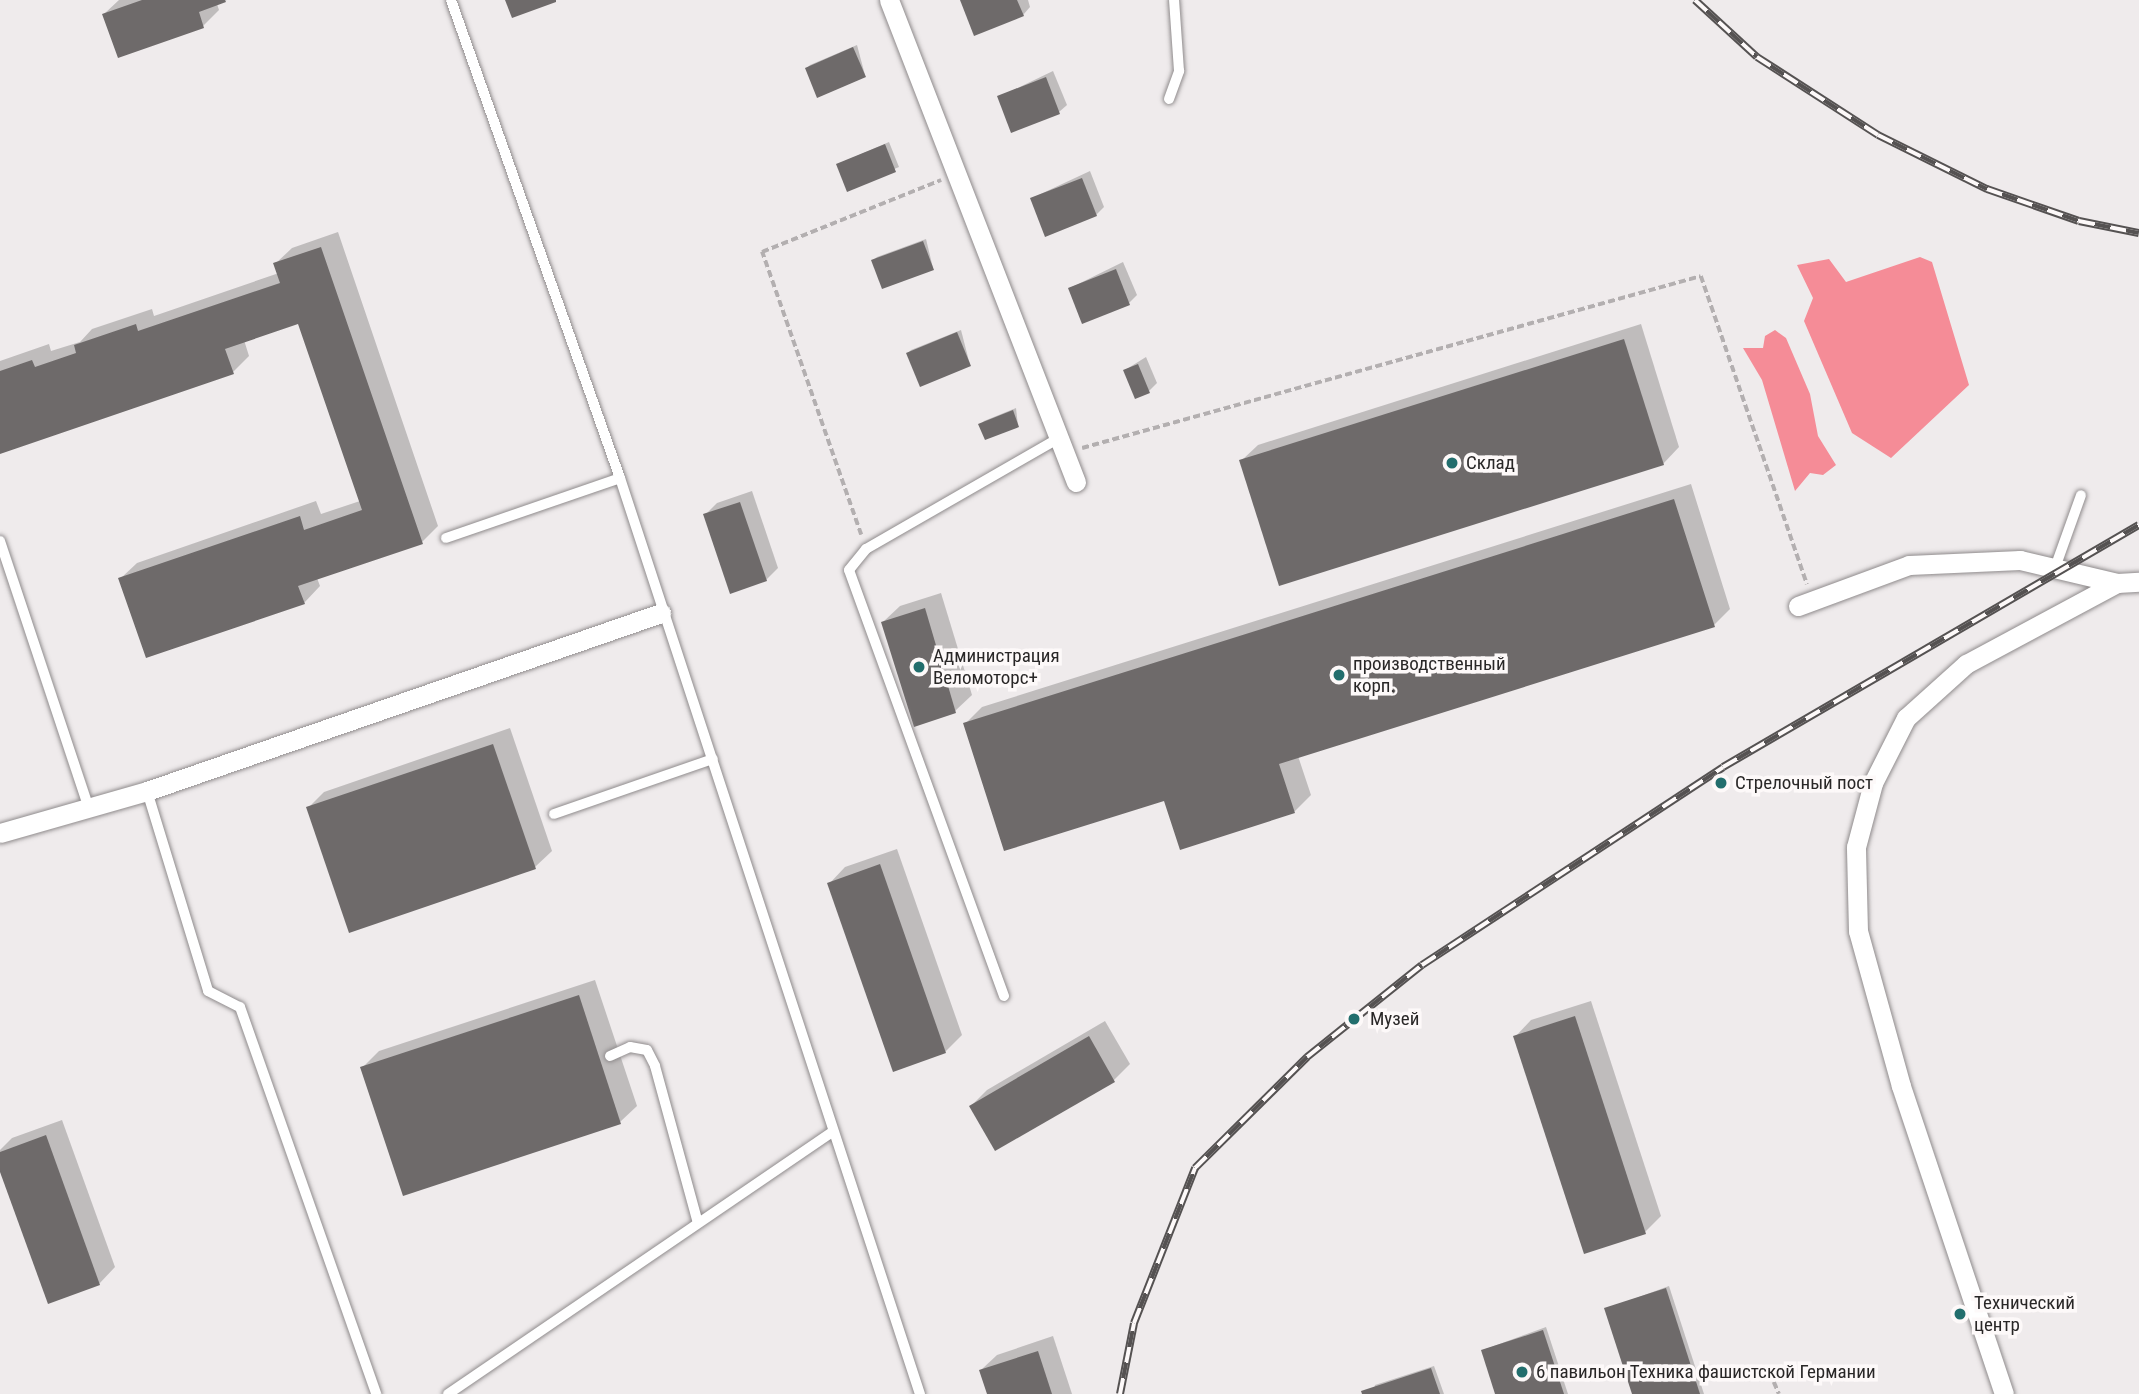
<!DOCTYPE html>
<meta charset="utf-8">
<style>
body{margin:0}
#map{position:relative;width:2139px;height:1394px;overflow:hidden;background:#efebec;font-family:"Roboto Condensed",sans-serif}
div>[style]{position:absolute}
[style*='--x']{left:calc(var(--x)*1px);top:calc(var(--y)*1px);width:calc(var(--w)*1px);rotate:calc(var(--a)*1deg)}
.water>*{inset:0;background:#f58c97}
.shadow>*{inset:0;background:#0003}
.building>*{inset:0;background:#6e6a6a}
.path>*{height:3.5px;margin-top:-1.75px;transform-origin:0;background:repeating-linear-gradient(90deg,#b3afb0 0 7px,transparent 0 10.5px)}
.roads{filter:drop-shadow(0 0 2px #8f8b8c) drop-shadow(0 0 2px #8f8b8c)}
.service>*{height:10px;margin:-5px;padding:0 5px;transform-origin:5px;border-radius:5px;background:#fff}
.minor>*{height:19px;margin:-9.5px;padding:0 9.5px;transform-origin:9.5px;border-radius:9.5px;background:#fff}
.rail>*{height:8px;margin-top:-4px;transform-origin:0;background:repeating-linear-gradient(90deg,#fdf9f9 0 16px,#555252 0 32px);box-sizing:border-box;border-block:2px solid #555252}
.dots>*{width:19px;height:19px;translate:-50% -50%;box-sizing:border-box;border:4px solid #fdf9f9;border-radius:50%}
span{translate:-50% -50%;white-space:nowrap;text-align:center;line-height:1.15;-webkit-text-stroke:7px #fdf9f9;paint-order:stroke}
.poi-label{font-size:19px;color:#292727}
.left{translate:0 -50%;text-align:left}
</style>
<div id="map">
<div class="water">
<div style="clip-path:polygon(1920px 257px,1932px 262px,1969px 385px,1891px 458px,1852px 433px,1804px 321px,1813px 298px,1797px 265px,1829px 259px,1846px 282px)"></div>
<div style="clip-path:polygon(1775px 330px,1786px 338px,1810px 394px,1818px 436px,1836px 465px,1823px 475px,1810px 473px,1795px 491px,1762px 380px,1743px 348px,1763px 348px,1765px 336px)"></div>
</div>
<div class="shadow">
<div style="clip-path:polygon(119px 0,227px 0,217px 4px,219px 10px,203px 26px,104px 14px)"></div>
<div style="clip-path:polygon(961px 0,1028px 0,1030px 7px,1023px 15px)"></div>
<div style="clip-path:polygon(857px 45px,865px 75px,807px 68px,810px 65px)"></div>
<div style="clip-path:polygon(1053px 71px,1067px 105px,1059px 112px,999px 97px)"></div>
<div style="clip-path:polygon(889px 142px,899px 167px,848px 189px,838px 164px)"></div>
<div style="clip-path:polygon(1090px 171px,1104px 207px,1096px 215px,1032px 198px)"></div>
<div style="clip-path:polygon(338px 232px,438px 526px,422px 542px,317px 578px,320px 586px,304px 603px,120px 579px,137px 563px,316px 501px,321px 514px,360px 501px,299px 322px,244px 340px,249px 356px,233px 372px,0 452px,0 361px,49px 344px,51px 351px,80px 342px,92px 329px,152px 309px,154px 316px,279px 273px,275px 264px,292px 248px)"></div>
<div style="clip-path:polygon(926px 239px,933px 268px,873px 260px,877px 257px)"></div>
<div style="clip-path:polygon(1123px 262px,1137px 295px,1129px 303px,1070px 288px)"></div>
<div style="clip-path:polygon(1641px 324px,1679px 447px,1663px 464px,1241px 461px,1258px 445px)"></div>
<div style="clip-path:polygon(961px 330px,970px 365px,908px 353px,911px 350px)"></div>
<div style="clip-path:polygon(1146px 357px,1157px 383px,1149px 391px,1125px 370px)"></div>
<div style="clip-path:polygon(1016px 408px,1018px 426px,981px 424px,984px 421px)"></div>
<div style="clip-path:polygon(1691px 484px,1730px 609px,1714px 625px,1298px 756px,1311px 795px,1295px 811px,1181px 848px,1165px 798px,965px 724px,982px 707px)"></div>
<div style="clip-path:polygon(752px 491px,778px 568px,766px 580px,705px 515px,717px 503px)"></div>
<div style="clip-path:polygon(941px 593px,972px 695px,955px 711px,883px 622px,900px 606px)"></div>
<div style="clip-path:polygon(510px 728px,552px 851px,535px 867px,308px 808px,324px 792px)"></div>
<div style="clip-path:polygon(897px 849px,962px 1035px,945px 1052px,829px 884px,845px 867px)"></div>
<div style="clip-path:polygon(595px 980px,637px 1106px,620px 1122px,362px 1068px,379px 1051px)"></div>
<div style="clip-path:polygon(1591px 1001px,1661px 1216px,1645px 1232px,1515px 1037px,1531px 1020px)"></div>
<div style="clip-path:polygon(1105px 1021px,1130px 1064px,1114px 1080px,996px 1149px,971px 1106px,987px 1090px)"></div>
<div style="clip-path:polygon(62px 1120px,115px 1267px,99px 1284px,0 1167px,0 1150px,12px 1138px)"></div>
<div style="clip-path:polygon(1669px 1286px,1704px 1394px,1633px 1394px,1606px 1309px)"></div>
<div style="clip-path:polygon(1546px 1327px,1568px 1394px,1497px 1394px,1483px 1350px)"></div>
<div style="clip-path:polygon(1053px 1336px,1072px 1394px,989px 1394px,981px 1370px,997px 1355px)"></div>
<div style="clip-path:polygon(1434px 1366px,1444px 1394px,1373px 1394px,1375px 1385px)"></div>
</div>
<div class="building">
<div style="clip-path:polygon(142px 0,225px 0,226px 2px,199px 12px,204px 28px,118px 58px,102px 14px)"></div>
<div style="clip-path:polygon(505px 0,556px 0,556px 2px,512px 18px)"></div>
<div style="clip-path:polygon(960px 0,1017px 0,1024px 16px,974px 36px)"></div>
<div style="clip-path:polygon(853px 47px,866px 77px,817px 98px,805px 68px)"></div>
<div style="clip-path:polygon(1046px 77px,1060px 114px,1011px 133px,997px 96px)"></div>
<div style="clip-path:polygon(885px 144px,896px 172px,847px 192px,836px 164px)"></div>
<div style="clip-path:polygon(1082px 178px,1097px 216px,1045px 237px,1030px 198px)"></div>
<div style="clip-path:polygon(923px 241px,934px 270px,882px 289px,871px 260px)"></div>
<div style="clip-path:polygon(321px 247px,423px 544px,298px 586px,305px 604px,146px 658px,118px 578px,300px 516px,304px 530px,362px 510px,298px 324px,225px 349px,234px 374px,0 454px,0 371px,32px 360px,35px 367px,76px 353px,74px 345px,136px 324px,138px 331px,280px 283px,273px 263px)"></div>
<div style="clip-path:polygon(1116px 269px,1130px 305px,1082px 324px,1068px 288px)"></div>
<div style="clip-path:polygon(957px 332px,971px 366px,920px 387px,906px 353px)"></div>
<div style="clip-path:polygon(1624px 339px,1664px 465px,1279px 586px,1239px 460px)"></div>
<div style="clip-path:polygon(1138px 364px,1150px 393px,1135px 399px,1123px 370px)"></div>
<div style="clip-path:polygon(1013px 410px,1019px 427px,985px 440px,978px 424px)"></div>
<div style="clip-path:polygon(1674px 499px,1715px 627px,1279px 764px,1295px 813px,1180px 850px,1164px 801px,1004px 851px,963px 723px)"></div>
<div style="clip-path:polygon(740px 502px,767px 581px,730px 594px,703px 514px)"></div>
<div style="clip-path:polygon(925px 608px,956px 713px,914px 727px,881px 622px)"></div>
<div style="clip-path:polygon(493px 744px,536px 869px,349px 933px,306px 807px)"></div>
<div style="clip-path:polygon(880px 864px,946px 1053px,893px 1072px,827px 883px)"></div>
<div style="clip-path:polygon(579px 995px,621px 1124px,403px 1196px,360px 1067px)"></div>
<div style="clip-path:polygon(1575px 1016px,1646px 1234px,1584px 1254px,1513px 1036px)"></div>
<div style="clip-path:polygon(1089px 1036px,1115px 1082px,995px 1151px,969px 1106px)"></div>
<div style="clip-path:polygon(46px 1135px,100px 1285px,48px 1304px,0 1172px,0 1152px)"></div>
<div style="clip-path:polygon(1666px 1288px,1700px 1394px,1632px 1394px,1604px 1308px)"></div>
<div style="clip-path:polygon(1543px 1330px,1564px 1394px,1495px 1394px,1481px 1350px)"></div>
<div style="clip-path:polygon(1038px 1351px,1052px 1394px,987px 1394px,979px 1370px)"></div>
<div style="clip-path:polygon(1431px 1368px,1440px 1394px,1362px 1394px,1361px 1391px)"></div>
</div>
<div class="path">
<div style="--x:1082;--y:448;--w:642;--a:-15.53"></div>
<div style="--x:1701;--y:276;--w:326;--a:71"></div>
<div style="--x:861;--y:535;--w:300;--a:-109.3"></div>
<div style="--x:762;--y:252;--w:193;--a:-21.9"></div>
<div style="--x:1774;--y:1382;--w:13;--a:67"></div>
</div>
<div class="roads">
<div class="service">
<div style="--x:451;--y:0;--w:507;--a:70.53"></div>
<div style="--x:620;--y:478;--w:964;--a:71.87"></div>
<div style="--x:1169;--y:99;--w:30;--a:-70"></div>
<div style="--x:1179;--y:71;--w:71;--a:-94"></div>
<div style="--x:446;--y:538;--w:184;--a:-19"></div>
<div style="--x:0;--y:541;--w:276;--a:71.6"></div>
<div style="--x:2056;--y:565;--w:74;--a:-70.3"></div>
<div style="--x:147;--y:791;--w:209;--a:73"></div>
<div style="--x:208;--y:991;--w:36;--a:27"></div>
<div style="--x:240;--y:1007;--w:410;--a:70.6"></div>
<div style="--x:554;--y:814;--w:168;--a:-19.1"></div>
<div style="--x:1004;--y:996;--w:453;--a:-110"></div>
<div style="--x:849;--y:570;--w:27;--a:-51"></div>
<div style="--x:866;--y:549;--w:220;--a:-29.9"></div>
<div style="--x:610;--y:1056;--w:22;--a:-24"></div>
<div style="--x:630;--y:1047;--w:17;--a:10"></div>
<div style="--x:647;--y:1050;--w:18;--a:63"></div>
<div style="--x:655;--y:1066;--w:160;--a:74.7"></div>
<div style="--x:448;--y:1394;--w:463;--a:-34.3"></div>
</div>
<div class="minor">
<div style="--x:889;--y:0;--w:517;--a:68.8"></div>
<div style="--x:1798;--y:606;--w:118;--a:-20.3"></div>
<div style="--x:1909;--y:565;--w:111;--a:-2.6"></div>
<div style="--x:2020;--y:560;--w:100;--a:13.3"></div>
<div style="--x:0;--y:833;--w:153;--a:-15.9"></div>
<div style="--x:147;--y:791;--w:544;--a:-19.1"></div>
<div style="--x:2004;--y:1394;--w:325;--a:-108.5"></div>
<div style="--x:1901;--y:1086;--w:161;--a:-105.5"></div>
<div style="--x:1858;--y:931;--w:84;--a:-91.4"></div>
<div style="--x:1856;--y:847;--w:66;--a:-75.1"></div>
<div style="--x:1873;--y:783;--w:73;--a:-63.1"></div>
<div style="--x:1906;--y:718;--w:81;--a:-42"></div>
<div style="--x:1966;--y:664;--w:171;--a:-28.2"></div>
<div style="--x:2117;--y:583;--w:22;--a:-3"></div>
</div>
</div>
<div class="rail">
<div style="--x:1695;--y:0;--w:84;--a:42.6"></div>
<div style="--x:1757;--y:57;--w:144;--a:32.8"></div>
<div style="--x:1878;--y:135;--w:122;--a:26.4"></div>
<div style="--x:1987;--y:189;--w:97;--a:19.2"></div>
<div style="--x:2079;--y:221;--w:61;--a:11.3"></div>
<div style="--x:1120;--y:1394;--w:72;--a:-78.8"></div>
<div style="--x:1134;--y:1323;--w:167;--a:-68.5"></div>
<div style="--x:1195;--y:1168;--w:158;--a:-44.7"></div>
<div style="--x:1307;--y:1057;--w:147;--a:-38.7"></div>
<div style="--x:1422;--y:965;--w:360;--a:-33.3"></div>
<div style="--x:1723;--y:767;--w:481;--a:-30.2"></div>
</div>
<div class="dots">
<div style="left:1452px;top:463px;background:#226e6d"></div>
<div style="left:919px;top:667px;background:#226e6d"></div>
<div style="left:1339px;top:675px;background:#226e6d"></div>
<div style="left:1721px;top:783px;background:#226e6d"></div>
<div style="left:1354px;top:1019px;background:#226e6d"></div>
<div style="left:1960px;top:1314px;background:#226e6d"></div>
<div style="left:1522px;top:1372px;background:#226e6d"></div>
</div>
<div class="poi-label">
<span class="left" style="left:1466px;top:463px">Склад</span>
<span class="left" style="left:933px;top:667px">Администрация<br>Веломоторс+</span>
<span class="left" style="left:1353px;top:675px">производственный<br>корп.</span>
<span class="left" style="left:1735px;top:783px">Стрелочный пост</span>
<span class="left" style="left:1370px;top:1019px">Музей</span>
<span class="left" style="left:1974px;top:1314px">Технический<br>центр</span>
<span class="left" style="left:1536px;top:1372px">6 павильон Техника фашистской Германии</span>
</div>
</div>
